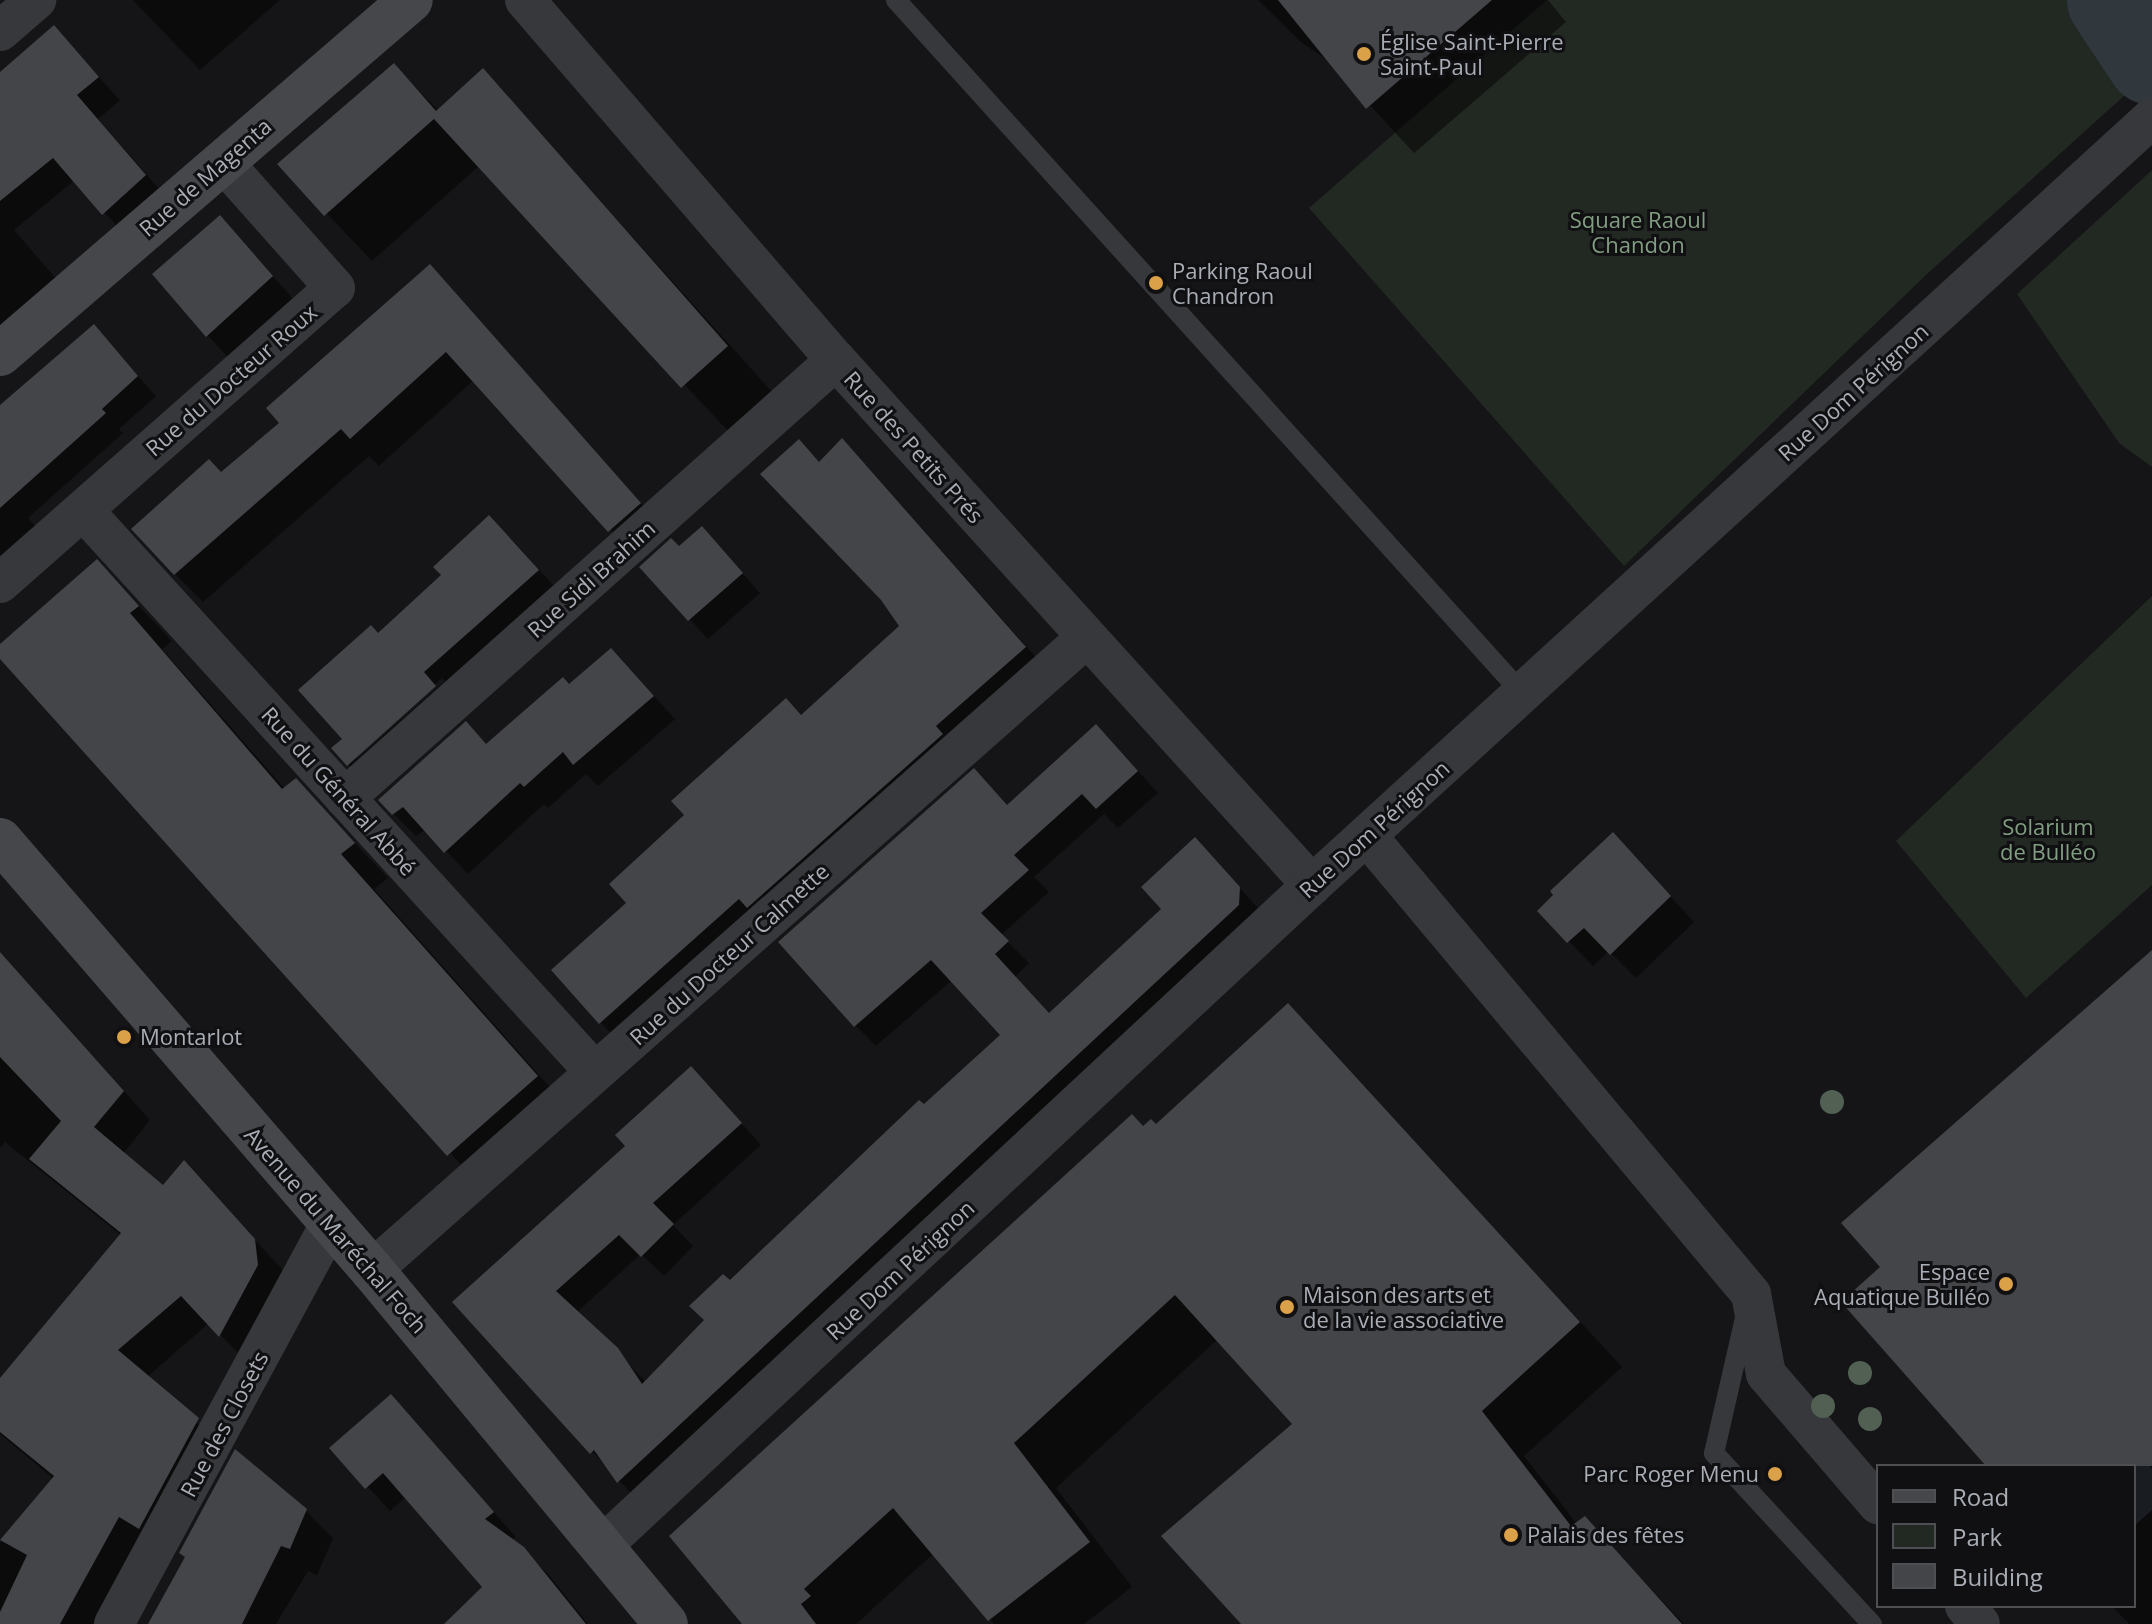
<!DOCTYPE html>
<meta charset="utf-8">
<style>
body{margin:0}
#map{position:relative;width:2152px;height:1624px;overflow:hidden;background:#151517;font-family:"Open Sans",sans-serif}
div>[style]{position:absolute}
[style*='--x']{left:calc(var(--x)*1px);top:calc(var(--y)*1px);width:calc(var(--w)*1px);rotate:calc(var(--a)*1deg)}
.green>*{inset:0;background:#222822}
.water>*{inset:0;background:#30383e}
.shadow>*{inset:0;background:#0007}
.river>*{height:92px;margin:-46px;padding:0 46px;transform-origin:46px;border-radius:46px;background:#30383e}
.building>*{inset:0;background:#444549}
.service>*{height:20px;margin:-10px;padding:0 10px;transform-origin:10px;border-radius:10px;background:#37383b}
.minor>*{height:40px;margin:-20px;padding:0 20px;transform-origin:20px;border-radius:20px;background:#37383b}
.secondary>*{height:44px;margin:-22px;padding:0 22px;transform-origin:22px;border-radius:22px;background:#45474b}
.trees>*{width:24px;height:24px;margin:-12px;border-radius:50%;background:#516052}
.dots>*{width:22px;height:22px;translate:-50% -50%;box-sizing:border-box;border:4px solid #101012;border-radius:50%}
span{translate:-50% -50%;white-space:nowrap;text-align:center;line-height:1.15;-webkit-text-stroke:6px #101012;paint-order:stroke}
.poi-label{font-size:22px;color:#a9adb5}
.left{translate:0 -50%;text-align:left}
.right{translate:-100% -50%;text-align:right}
.street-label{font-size:22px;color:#a9adb5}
.park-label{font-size:22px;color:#829e82}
.legend{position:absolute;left:1876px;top:1464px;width:260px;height:144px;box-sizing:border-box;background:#101012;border:2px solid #4d4f53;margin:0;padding:10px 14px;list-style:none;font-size:24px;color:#a9adb5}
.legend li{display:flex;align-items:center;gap:16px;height:40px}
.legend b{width:40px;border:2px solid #4d4f53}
</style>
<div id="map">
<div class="green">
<div style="clip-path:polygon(1547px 0,2093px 0,2146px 76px,1926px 275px,1624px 566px,1309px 208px)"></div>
<div style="clip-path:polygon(2152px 170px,2152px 467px,2119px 443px,2017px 294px)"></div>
<div style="clip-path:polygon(2152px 596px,2152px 885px,2026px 998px,1896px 841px)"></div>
</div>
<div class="water">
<div style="clip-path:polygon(2100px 1409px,2152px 1469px,2152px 1510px,2134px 1526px,2134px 1466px)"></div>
</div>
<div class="shadow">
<div style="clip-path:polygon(133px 0,280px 0,200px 70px)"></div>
<div style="clip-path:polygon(1258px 0,1548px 0,1566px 22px,1414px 153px,1330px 62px,1301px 42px)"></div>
<div style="clip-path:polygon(54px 28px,120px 100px,98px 119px,167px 198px,126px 236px,75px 180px,14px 230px,64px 288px,0 344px,0 74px)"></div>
<div style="clip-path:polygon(394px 66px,439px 111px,483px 71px,773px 393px,729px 432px,479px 166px,372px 261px,280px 164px)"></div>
<div style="clip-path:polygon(220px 218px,296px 302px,231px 360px,207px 335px)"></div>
<div style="clip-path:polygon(430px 267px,667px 532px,638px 559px,474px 380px,379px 466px,369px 456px,203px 602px,175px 574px,221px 474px,281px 423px)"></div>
<div style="clip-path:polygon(94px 327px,156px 396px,119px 429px,123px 433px,28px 518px,45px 537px,0 577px,0 409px)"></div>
<div style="clip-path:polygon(820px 463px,865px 464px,1048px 671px,624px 1046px,600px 1022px,629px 903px,802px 717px,901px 626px,883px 599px)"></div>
<div style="clip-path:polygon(702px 528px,760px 593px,708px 639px,642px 567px,679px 549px)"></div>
<div style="clip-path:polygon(evenodd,514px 542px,562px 595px,373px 789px,348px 764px,345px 739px,379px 635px,514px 542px,442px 678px,445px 681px,357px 759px,357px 754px,442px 678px)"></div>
<div style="clip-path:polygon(97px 562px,172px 641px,162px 649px,285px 789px,295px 780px,388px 878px,374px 889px,571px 1111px,483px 1189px,0 656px,0 647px)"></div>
<div style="clip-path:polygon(633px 673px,675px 719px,598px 786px,586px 774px,548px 808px,544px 804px,468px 874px,426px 829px,416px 836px,394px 814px,569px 686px)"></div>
<div style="clip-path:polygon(1117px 748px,1158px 793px,1118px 828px,1104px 814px,1034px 877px,1049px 892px,1001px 935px,1029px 963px,1015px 977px,1050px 1015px,1164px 909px,1195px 839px,1260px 910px,640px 1503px,454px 1302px,628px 1146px,691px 1068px,761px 1145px,673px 1225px,693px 1246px,664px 1276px,641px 1254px,577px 1312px,646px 1382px,707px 1321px,730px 1283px,1003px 1035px,952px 980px,876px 1046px,855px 1025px,1008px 807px)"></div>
<div style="clip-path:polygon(1637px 860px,1694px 922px,1636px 978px,1609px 951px,1593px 966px,1539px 911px)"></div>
<div style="clip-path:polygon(0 952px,150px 1120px,123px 1154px,163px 1188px,184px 1163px,282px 1269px,285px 1293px,247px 1362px,209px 1323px,147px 1377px,207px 1432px,103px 1624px,0 1624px,0 1543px,54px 1479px,0 1434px,0 1382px,122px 1236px,5px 1142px,0 1148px)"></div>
<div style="clip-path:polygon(2152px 952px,2152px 1624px,2129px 1624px,2112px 1606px,2134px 1606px,2134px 1466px,1988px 1466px,1882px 1267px)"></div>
<div style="clip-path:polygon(1288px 1006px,1622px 1367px,1524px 1456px,1577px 1524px,1585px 1519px,1684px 1624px,1243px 1624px,1295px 1424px,1218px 1339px,1056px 1488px,1132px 1587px,1084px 1624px,994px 1624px,934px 1553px,856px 1624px,745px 1624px,1143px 1128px,1156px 1126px)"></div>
<div style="clip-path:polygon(391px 1397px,516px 1537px,511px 1540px,547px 1573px,588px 1624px,471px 1624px,484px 1587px,406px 1497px,390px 1511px,332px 1448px)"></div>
<div style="clip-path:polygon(305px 1510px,333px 1538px,317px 1575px,308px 1571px,276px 1624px,150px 1624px)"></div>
</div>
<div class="river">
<div style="--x:2113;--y:0;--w:71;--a:56.5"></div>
</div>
<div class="building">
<div style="clip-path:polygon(1278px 0,1492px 0,1366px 109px)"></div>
<div style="clip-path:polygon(54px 25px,99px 77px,77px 95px,146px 175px,102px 215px,53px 158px,0 201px,0 72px)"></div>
<div style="clip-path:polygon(394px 63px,436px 111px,483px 68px,728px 346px,681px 388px,434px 119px,324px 216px,277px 164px)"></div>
<div style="clip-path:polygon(220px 215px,273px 276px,206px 337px,152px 274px)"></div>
<div style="clip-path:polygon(430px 264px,641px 503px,608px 532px,446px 352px,350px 439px,341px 429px,174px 575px,131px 529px,209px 459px,221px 472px,279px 423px,266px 408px)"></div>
<div style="clip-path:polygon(94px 324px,138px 376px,102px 409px,106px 413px,0 508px,0 405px)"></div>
<div style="clip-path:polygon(842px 438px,1026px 647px,936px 726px,943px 734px,747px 908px,739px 899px,599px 1024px,551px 970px,626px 903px,609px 884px,684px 815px,671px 801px,786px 698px,801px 715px,899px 626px,881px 600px,760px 474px,799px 439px,819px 462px)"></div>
<div style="clip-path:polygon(489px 515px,539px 570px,424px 672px,436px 686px,347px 766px,331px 748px,342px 739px,298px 690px,371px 625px,378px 633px,441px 575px,433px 567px)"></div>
<div style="clip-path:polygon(702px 526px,743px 573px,688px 621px,639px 567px,671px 538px,679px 546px)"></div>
<div style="clip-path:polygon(97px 559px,139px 606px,130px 613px,282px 789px,296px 778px,355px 843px,341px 854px,538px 1076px,447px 1156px,0 659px,0 644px)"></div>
<div style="clip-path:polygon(611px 648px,654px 696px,573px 765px,563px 752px,524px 787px,520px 783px,444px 853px,403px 807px,392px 815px,378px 800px,466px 721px,486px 744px,563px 677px,569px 684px)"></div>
<div style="clip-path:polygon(1096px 724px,1138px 771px,1096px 809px,1082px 794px,1014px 855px,1029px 870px,981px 913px,1009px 941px,995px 954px,1049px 1013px,1161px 909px,1141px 887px,1195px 837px,1240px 887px,1239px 905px,617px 1483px,594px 1450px,590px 1454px,452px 1302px,625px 1146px,615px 1135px,691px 1066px,742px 1123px,653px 1203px,674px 1224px,641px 1257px,619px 1235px,556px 1291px,618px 1348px,642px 1384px,704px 1320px,689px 1306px,723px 1274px,730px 1280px,919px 1100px,924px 1104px,1000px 1035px,931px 960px,854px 1027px,778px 942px,974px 768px,1007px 805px)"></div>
<div style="clip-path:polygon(1613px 832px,1671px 896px,1610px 955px,1584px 928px,1567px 943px,1537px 911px,1553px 895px,1550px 891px)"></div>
<div style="clip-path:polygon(2152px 950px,2152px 1466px,1986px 1466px,1841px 1302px,1880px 1267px,1841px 1223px)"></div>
<div style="clip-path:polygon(0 952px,124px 1091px,94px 1127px,163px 1185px,184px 1160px,255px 1239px,258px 1265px,219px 1337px,181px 1296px,118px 1350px,199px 1418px,139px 1529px,119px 1517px,60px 1624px,0 1624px,0 1612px,27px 1555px,0 1540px,54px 1476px,0 1432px,0 1378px,121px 1233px,29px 1159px,61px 1121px,0 1057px)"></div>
<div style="clip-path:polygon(1288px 1003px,1580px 1322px,1482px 1411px,1571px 1526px,1585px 1516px,1682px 1624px,1241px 1624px,1161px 1536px,1292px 1424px,1175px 1295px,1014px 1443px,1090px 1542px,988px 1621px,893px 1508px,804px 1589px,811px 1596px,801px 1604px,816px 1624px,742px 1624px,669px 1536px,1132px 1114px,1143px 1126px,1151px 1119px,1156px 1124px)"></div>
<div style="clip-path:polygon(391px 1394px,494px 1512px,485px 1519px,524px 1547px,586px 1624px,444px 1624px,482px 1587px,383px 1473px,365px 1489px,329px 1448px)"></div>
<div style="clip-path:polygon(235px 1449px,307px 1509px,290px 1549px,281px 1546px,242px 1624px,148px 1624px,185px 1557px,179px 1553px)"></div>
</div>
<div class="service">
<div style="--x:896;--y:0;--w:934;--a:47.91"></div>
<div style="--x:1745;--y:1318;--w:139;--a:102.9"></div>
<div style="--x:1714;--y:1453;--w:233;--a:47.3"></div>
</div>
<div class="minor">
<div style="--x:525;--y:0;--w:476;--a:49.2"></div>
<div style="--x:836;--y:360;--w:709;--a:47.8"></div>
<div style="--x:0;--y:31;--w:48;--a:-40.7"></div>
<div style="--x:83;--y:510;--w:760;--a:47.67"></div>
<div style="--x:0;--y:583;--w:446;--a:-41.4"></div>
<div style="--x:335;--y:288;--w:169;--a:-131.6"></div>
<div style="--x:345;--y:798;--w:658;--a:-41.73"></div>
<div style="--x:1367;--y:836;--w:598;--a:50.02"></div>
<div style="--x:1751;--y:1294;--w:81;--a:79.4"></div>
<div style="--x:1766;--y:1374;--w:172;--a:49.3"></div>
<div style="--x:372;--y:1270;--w:954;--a:-41.51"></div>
<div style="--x:602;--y:1546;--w:970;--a:-42.95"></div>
<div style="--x:1312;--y:885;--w:1137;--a:-42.4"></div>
<div style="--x:1965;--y:1606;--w:23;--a:50"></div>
<div style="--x:114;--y:1624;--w:457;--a:-61.6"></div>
</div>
<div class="secondary">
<div style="--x:0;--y:354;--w:542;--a:-40.74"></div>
<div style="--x:0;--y:840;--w:569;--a:49.14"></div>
<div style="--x:372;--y:1270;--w:460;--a:50.3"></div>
</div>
<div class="trees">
<div style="left:1832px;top:1102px"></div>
<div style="left:1860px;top:1373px"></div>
<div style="left:1823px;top:1406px"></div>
<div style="left:1870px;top:1419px"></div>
</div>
<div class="dots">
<div style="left:1364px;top:54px;background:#dba149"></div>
<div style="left:1156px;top:283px;background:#dba149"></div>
<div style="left:124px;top:1037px;background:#dba149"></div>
<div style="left:2006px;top:1284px;background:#dba149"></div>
<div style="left:1287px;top:1307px;background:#dba149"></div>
<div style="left:1775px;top:1474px;background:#dba149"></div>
<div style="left:1511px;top:1535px;background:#dba149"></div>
</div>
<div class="poi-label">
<span class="left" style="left:1380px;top:54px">Église Saint-Pierre<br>Saint-Paul</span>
<span class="left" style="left:1172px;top:283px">Parking Raoul<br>Chandron</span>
<span class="left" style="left:140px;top:1037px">Montarlot</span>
<span class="right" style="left:1990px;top:1284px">Espace<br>Aquatique Bulléo</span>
<span class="left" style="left:1303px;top:1307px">Maison des arts et<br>de la vie associative</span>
<span class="right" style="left:1759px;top:1474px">Parc Roger Menu</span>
<span class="left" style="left:1527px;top:1535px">Palais des fêtes</span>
</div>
<div class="street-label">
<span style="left:205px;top:177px;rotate:-41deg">Rue de Magenta</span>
<span style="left:231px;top:380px;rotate:-41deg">Rue du Docteur Roux</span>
<span style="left:1853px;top:392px;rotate:-42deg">Rue Dom Pérignon</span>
<span style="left:914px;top:447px;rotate:48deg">Rue des Petits Prés</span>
<span style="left:591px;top:579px;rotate:-42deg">Rue Sidi Brahim</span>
<span style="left:339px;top:791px;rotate:48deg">Rue du Général Abbé</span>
<span style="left:1374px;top:829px;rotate:-42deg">Rue Dom Pérignon</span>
<span style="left:729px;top:954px;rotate:-42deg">Rue du Docteur Calmette</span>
<span style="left:336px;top:1230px;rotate:49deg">Avenue du Maréchal Foch</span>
<span style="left:900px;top:1270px;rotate:-43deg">Rue Dom Pérignon</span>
<span style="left:224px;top:1424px;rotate:-62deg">Rue des Closets</span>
</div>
<div class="park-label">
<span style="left:1638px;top:232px">Square Raoul<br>Chandon</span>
<span style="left:2048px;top:839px">Solarium<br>de Bulléo</span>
</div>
<ul class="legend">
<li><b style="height:10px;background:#45474b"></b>Road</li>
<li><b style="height:22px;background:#222822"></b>Park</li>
<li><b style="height:22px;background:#444549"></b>Building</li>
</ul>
</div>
